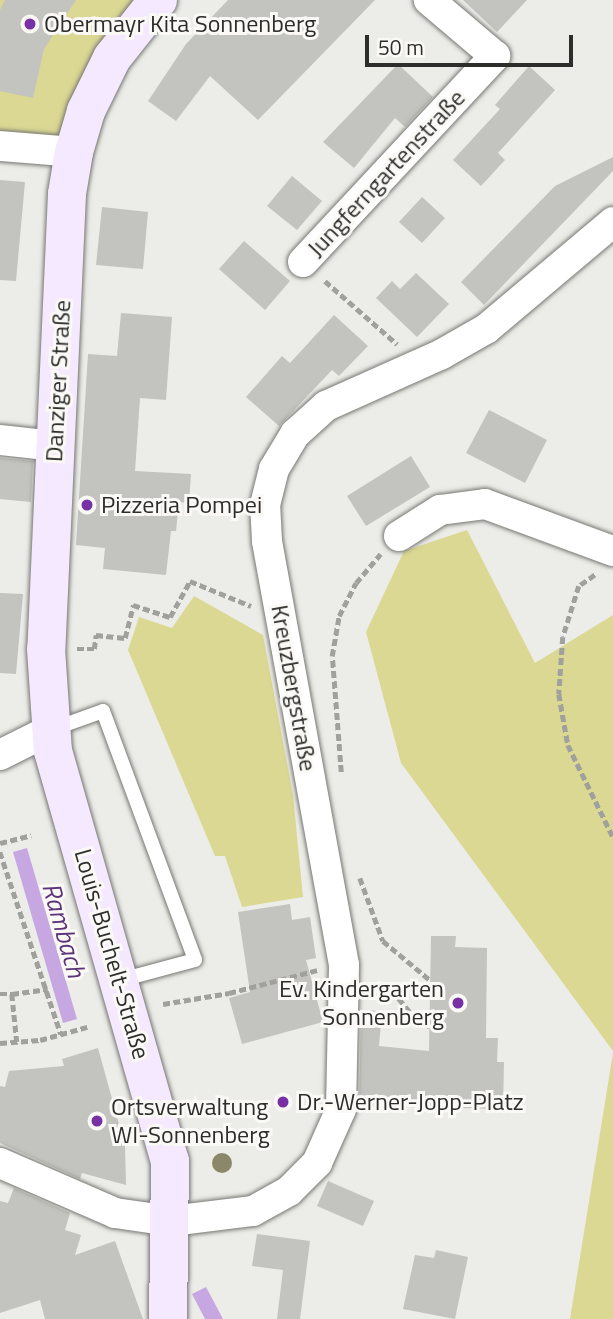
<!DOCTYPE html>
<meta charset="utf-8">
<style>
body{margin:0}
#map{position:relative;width:613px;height:1319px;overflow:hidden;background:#ecece8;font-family:"Titillium Web",sans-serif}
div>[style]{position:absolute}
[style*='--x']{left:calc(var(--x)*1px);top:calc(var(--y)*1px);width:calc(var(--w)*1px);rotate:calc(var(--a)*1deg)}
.green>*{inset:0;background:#dbd893}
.water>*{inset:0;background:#c7a7e2}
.building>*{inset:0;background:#c3c3bf}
.path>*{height:4.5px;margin-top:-2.25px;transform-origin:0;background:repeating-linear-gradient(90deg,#a0a09d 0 7px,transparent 0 10.5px)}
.roads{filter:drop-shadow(0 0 2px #777773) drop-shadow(0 0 2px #777773)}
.lane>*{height:14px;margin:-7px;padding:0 7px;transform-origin:7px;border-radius:7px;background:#fff}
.street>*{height:30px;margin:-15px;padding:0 15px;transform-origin:15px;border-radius:15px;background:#fff}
.secondary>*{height:38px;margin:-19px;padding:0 19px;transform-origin:19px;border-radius:19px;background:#f5e9ff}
.trees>*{width:20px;height:20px;margin:-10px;border-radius:50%;background:#8a8868}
.dots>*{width:19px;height:19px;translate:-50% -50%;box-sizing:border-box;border:4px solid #faf9f5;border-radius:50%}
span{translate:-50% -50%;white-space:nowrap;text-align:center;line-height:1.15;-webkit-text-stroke:6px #faf9f5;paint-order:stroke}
.poi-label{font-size:24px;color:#2d2d2c}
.left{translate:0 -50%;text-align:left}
.right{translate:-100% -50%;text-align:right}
.street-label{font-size:24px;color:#2d2d2c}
.water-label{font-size:26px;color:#5d347a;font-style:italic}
.scale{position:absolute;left:365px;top:35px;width:208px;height:32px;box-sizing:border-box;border:4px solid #2d2d2c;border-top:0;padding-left:9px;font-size:21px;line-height:24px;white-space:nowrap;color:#2d2d2c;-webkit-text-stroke:5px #faf9f5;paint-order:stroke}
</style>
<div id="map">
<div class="green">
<div style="clip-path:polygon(0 0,139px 0,55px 141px,0 138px)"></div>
<div style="clip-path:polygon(467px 530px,535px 663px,613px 615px,613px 1051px,401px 763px,366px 632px,404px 551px)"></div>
<div style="clip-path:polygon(194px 596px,263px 635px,293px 795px,303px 897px,242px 907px,225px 856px,215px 856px,128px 650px,139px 617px,172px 628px)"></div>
<div style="clip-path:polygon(613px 1053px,613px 1319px,570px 1319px)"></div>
</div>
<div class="water">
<div style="clip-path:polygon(27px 848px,77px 1019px,63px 1023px,13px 852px)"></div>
<div style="clip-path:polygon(206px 1287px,223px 1319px,205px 1319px,192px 1294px)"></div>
</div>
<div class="building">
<div style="clip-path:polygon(5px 0,76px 0,44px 49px,33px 98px,0 91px,0 10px)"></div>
<div style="clip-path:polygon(228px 0,375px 0,258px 120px,210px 76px,176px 121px,148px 101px,186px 44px)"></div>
<div style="clip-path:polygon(463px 0,527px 0,497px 32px)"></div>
<div style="clip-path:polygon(398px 64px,433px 97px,405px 127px,395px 118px,354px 168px,323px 142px)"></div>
<div style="clip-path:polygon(529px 66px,555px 90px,498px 153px,505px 160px,481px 186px,453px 160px,500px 109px,495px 105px)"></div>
<div style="clip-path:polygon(613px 157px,613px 171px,484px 305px,461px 282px,555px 186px)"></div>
<div style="clip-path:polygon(292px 176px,322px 201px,297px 230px,267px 206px)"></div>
<div style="clip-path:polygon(0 180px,25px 182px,16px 281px,0 280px)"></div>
<div style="clip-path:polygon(422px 197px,445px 218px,422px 243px,399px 222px)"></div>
<div style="clip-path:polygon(102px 207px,148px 212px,143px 269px,96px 265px)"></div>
<div style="clip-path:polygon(244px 241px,290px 281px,265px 310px,219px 269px)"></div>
<div style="clip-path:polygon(416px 273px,449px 304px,417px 337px,376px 298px,392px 281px,400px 289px)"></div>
<div style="clip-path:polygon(121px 313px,172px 317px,166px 400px,140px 398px,135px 471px,191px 474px,189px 503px,179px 502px,176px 531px,171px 531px,166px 575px,103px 569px,105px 548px,76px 545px,88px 354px,117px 356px)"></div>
<div style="clip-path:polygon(334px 315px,368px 346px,339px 376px,332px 370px,279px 426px,246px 397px,282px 356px,290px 363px)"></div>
<div style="clip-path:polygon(489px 410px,547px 440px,525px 483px,466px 453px)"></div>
<div style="clip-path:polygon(411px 456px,430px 487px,366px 526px,347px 496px)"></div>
<div style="clip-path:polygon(0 458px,33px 461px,31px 502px,0 499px)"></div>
<div style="clip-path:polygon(0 593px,23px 594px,16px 674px,0 673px)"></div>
<div style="clip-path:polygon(290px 904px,292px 920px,310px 917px,316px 958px,306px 960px,323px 1022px,242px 1044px,229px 998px,250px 992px,238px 912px)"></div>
<div style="clip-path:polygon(431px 936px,456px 936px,455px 947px,487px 948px,486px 1038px,498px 1038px,497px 1062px,504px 1062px,503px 1109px,359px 1106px,361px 1010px,382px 1011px,379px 1046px,429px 1051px)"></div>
<div style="clip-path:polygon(98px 1048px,125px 1146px,126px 1185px,82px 1173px,80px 1179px,0 1143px,0 1086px,5px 1087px,9px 1071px,64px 1066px,62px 1059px)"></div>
<div style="clip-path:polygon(328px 1181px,374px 1201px,363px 1226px,317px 1206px)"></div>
<div style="clip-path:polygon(14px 1188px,70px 1213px,65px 1230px,81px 1235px,75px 1255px,115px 1241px,143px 1319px,45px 1319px,40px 1300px,0 1313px,0 1201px,8px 1203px)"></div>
<div style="clip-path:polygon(257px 1234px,310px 1241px,300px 1319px,277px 1319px,283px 1270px,252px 1266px)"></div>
<div style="clip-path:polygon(436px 1250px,468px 1257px,455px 1319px,403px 1309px,415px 1255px,434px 1258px)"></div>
</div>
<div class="path">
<div style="--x:325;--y:281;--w:96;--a:41.2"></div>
<div style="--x:595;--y:575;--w:19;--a:145"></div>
<div style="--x:579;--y:586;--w:53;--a:107.4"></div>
<div style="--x:563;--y:637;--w:57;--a:94"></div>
<div style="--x:559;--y:694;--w:52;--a:80"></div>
<div style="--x:568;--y:745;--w:102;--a:63.9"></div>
<div style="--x:77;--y:649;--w:17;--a:0"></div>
<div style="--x:94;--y:649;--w:14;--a:-82"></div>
<div style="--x:96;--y:635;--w:29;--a:6"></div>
<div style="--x:125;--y:638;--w:34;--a:-76"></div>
<div style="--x:133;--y:605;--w:39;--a:18"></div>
<div style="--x:170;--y:617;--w:41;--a:-60.9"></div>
<div style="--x:190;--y:581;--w:66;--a:22.3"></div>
<div style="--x:341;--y:772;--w:116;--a:-94.4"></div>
<div style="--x:332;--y:656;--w:41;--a:-80.1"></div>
<div style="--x:339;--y:616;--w:37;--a:-63"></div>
<div style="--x:356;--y:583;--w:38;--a:-50"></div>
<div style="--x:0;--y:843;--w:32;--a:-14"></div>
<div style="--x:0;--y:852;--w:192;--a:71.5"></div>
<div style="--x:360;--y:878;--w:67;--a:69.9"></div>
<div style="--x:383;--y:941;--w:61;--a:39.7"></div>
<div style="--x:369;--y:990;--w:23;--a:0"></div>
<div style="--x:392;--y:990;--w:41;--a:50.9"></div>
<div style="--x:418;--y:1022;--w:12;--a:20"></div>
<div style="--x:0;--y:994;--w:12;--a:0"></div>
<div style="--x:12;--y:994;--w:48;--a:84.1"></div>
<div style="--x:12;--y:994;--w:36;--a:-8"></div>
<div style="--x:163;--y:1004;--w:67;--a:-9.5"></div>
<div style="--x:229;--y:993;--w:91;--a:-14.6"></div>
<div style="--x:0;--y:1043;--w:40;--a:-4.3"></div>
<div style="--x:40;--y:1040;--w:49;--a:-15.5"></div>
</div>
<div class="roads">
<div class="lane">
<div style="--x:53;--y:729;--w:53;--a:-19.8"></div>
<div style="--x:103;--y:711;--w:265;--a:69.7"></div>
<div style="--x:195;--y:960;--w:77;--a:164.9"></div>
</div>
<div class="street">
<div style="--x:0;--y:146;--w:74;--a:4.6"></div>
<div style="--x:303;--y:262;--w:282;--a:-47"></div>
<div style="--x:495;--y:56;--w:87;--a:-139.7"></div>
<div style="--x:0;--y:440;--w:55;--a:6.2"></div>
<div style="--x:399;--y:536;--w:49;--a:-32.4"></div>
<div style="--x:440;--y:510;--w:45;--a:-7.6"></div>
<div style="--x:485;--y:504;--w:136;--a:20.2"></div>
<div style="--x:0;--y:755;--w:56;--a:-26.6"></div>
<div style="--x:0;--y:1163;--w:125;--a:23.5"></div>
<div style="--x:115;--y:1213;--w:57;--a:8.1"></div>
<div style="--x:171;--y:1221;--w:83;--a:-7"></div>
<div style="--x:253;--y:1211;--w:41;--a:-29.1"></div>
<div style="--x:289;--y:1191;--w:40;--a:-45"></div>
<div style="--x:317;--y:1163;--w:59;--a:-66"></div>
<div style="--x:341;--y:1109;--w:144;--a:-88.8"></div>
<div style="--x:344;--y:965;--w:431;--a:-100.3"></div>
<div style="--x:267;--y:541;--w:36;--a:-93"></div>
<div style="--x:265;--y:505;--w:37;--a:-76"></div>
<div style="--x:274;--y:469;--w:41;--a:-59"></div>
<div style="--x:295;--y:434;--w:42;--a:-42.1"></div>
<div style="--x:326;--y:406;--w:127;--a:-24.1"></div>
<div style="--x:442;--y:354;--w:51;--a:-29.6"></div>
<div style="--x:486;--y:329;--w:166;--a:-40.1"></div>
</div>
<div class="secondary">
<div style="--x:158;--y:0;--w:74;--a:128.4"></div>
<div style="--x:112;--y:58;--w:59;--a:116.1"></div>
<div style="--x:86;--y:111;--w:43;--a:106.3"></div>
<div style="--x:74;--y:152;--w:43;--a:99.5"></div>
<div style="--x:67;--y:194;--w:455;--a:92.6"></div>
<div style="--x:46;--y:649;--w:102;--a:86.1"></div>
<div style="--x:53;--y:751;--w:426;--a:74.1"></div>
<div style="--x:170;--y:1161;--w:158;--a:90.7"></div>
</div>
</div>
<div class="trees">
<div style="left:222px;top:1163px"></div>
</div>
<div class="dots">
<div style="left:30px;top:24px;background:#7731a4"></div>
<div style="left:87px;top:505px;background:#7731a4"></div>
<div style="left:458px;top:1003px;background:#7731a4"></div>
<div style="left:283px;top:1102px;background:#7731a4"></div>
<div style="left:97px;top:1121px;background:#7731a4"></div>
</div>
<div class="poi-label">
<span class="left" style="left:44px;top:24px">Obermayr Kita Sonnenberg</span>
<span class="left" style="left:101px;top:505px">Pizzeria Pompei</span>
<span class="right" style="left:444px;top:1003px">Ev. Kindergarten<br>Sonnenberg</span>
<span class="left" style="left:297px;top:1102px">Dr.-Werner-Jopp-Platz</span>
<span class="left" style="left:111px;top:1121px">Ortsverwaltung<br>WI-Sonnenberg</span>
</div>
<div class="street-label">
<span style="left:386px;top:173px;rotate:-47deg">Jungferngartenstraße</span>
<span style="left:58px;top:381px;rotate:-87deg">Danziger Straße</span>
<span style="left:294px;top:688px;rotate:80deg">Kreuzbergstraße</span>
<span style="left:112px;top:954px;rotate:74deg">Louis-Buchelt-Straße</span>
</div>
<div class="water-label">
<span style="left:64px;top:930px;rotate:74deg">Rambach</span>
</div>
<div class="scale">50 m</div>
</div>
